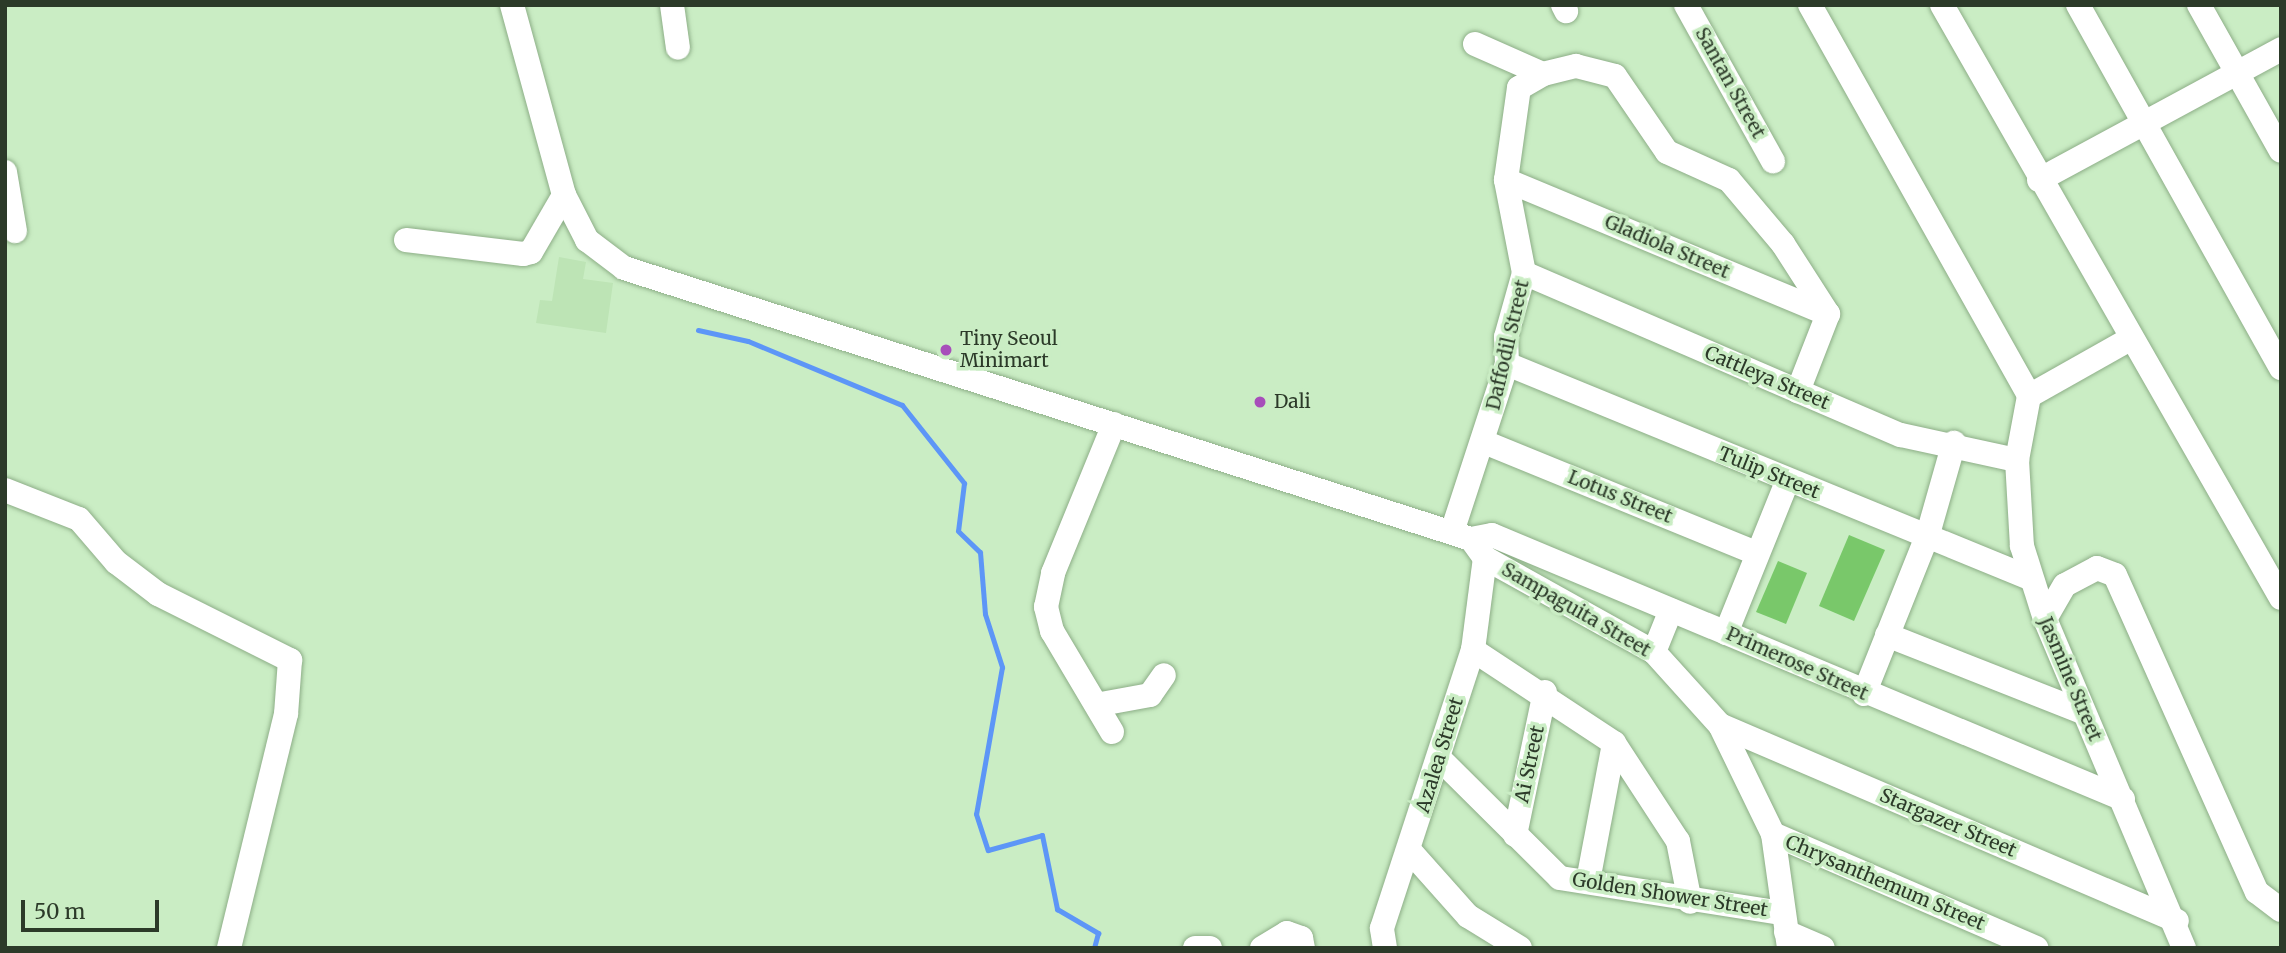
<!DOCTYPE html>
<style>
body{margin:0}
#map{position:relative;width:2286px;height:953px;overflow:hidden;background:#caedc4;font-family:Merriweather,serif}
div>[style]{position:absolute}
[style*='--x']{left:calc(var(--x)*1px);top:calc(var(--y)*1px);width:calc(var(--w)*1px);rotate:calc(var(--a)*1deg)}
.built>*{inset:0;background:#bde4b5}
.green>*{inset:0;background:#79c86a}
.stream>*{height:5px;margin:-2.5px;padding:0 2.5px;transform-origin:2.5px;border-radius:2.5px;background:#5d96f7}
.roads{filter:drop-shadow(0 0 2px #8dae87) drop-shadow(0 0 2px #8dae87)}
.minor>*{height:24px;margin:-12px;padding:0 12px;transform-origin:12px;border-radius:12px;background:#fff}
.dots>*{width:19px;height:19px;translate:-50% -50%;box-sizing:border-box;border:4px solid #caedc4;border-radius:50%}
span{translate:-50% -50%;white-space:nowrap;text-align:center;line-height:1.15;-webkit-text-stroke:7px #caedc4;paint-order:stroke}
.street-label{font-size:19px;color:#2c3a29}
.poi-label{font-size:19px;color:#2c3a29}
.left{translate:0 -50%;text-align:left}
.frame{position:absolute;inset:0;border:7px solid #2c3a29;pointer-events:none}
.scale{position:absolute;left:21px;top:900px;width:138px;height:32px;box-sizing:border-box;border:4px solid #2c3a29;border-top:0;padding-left:9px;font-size:21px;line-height:24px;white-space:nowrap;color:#2c3a29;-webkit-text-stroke:5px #caedc4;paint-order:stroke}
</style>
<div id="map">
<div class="built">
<div style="clip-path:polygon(559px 257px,586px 262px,583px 279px,613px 283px,606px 333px,536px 323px,540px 300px,552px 301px)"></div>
</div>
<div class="green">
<div style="clip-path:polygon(1849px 535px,1885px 550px,1854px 621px,1819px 606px)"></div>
<div style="clip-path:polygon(1778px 561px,1807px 573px,1786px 624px,1756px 612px)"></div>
</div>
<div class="stream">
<div style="--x:698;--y:330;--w:51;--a:12.4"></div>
<div style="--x:748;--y:341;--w:167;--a:22.6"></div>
<div style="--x:902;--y:405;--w:100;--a:51.5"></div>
<div style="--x:964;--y:483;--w:48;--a:97.1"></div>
<div style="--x:958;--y:531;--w:30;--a:44"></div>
<div style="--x:980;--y:552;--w:62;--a:85.4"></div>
<div style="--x:985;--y:614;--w:56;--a:72.2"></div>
<div style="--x:1002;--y:667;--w:149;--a:100"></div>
<div style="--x:976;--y:814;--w:38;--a:72"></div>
<div style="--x:988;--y:850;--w:56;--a:-15.5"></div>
<div style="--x:1042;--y:835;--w:76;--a:78.5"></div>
<div style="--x:1057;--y:909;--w:48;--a:30.3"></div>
<div style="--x:1098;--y:933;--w:16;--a:105"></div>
</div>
<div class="roads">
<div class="minor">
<div style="--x:512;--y:5;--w:197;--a:74.7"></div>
<div style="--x:564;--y:195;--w:51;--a:62.9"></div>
<div style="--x:587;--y:240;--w:46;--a:37.1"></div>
<div style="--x:624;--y:268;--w:889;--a:17.74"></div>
<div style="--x:672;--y:5;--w:43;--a:82.1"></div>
<div style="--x:1563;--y:5;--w:7;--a:63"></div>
<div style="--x:1686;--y:5;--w:179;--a:60.9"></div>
<div style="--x:1810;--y:5;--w:448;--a:60.7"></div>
<div style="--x:1942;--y:5;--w:683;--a:60.24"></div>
<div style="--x:2078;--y:5;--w:416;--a:60.8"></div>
<div style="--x:2199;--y:5;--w:167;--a:60.7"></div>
<div style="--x:1475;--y:44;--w:74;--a:23.8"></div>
<div style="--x:5;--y:172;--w:60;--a:80.4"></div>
<div style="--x:1506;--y:180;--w:349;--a:22.6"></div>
<div style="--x:2039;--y:180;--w:275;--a:-28.4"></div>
<div style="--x:406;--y:240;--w:118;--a:6.8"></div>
<div style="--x:523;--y:254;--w:8;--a:-14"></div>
<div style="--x:531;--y:252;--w:66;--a:-59.9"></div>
<div style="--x:1524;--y:273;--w:410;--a:23.3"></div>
<div style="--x:1901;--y:435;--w:119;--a:12.2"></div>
<div style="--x:1507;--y:364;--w:567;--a:22.27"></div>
<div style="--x:2029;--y:396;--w:65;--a:100.6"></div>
<div style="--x:2017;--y:460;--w:86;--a:86.7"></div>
<div style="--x:2022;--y:546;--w:77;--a:72.5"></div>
<div style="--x:2045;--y:619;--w:357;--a:67.1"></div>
<div style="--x:2029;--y:396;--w:116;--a:-29.4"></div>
<div style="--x:1484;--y:442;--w:294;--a:22.2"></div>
<div style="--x:5;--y:490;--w:79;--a:21.4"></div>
<div style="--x:79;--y:519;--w:57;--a:49.3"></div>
<div style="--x:116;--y:562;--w:53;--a:37.3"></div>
<div style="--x:158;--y:594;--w:148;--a:26.6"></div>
<div style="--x:290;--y:660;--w:54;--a:94.2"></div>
<div style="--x:286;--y:714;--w:241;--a:103.7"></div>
<div style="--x:1452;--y:532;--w:177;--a:-71.9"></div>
<div style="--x:1507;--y:364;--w:27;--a:-92"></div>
<div style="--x:1506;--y:337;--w:66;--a:-74.3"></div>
<div style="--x:1524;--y:273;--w:95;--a:-101"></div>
<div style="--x:1506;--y:180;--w:93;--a:-82"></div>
<div style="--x:1519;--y:88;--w:28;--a:-30"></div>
<div style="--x:1543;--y:74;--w:34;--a:-14"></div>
<div style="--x:1576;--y:66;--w:40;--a:14.4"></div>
<div style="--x:1615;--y:76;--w:92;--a:55.6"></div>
<div style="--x:1667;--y:152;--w:68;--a:24.3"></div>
<div style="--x:1729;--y:180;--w:84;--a:49.8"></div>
<div style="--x:1783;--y:244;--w:83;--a:57.3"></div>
<div style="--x:1828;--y:314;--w:83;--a:111.3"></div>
<div style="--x:1471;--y:539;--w:21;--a:-11"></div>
<div style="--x:1492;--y:535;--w:684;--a:22.7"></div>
<div style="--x:1471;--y:539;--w:24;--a:54"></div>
<div style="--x:1485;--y:558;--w:193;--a:29.1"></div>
<div style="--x:1654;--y:652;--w:98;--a:47.9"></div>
<div style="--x:1720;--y:725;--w:121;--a:64.1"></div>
<div style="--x:1773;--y:834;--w:115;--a:82"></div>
<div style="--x:2045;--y:619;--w:39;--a:-60"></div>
<div style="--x:2065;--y:585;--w:36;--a:-28"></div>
<div style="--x:2097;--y:568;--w:19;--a:21"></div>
<div style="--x:2115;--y:575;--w:347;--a:65.9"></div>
<div style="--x:2257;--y:892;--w:30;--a:37"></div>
<div style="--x:1726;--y:633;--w:163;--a:-68"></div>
<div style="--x:1887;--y:635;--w:210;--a:21.5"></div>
<div style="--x:1473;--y:650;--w:169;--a:33.4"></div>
<div style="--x:1614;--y:743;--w:117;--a:56.9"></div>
<div style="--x:1678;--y:841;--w:62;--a:78.9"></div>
<div style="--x:1654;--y:652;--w:45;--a:-68"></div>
<div style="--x:1864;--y:694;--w:172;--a:-68.2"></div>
<div style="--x:1928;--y:534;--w:95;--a:-74.1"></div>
<div style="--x:1101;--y:704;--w:50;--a:-10.4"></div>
<div style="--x:1150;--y:695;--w:24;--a:-55"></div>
<div style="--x:1720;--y:725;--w:497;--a:23.2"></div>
<div style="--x:1112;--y:732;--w:117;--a:-120.7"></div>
<div style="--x:1052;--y:631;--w:25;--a:-104"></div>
<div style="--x:1046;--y:607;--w:35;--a:-78"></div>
<div style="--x:1053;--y:573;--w:161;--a:-67.7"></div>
<div style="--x:1439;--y:758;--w:170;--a:44.8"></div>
<div style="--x:1560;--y:878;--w:224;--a:9"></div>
<div style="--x:1773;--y:834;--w:287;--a:23.4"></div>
<div style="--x:1515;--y:835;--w:146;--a:-78.2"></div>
<div style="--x:1410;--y:851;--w:87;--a:48.3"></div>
<div style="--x:1468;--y:916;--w:61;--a:31.6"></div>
<div style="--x:1588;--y:881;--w:140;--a:-79.3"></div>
<div style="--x:1786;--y:932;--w:40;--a:23.4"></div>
<div style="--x:1195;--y:948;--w:15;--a:0"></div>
<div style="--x:1262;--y:948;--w:29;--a:-31"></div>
<div style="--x:1287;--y:933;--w:15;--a:20"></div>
<div style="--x:1301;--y:938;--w:10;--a:79"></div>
<div style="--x:1385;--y:948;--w:20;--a:-99"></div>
<div style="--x:1382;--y:928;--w:293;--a:-71.9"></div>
<div style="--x:1473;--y:650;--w:93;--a:-82.6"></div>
</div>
</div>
<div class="dots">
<div style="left:946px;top:350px;background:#a74eba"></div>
<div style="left:1260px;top:402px;background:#a74eba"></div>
</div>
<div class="street-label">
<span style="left:1730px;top:83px;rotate:61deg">Santan Street</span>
<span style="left:1667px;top:247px;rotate:23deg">Gladiola Street</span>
<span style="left:1508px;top:345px;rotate:-77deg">Daffodil Street</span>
<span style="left:1767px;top:378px;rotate:23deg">Cattleya Street</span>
<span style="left:1769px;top:473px;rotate:22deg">Tulip Street</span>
<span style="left:1620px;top:497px;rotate:22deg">Lotus Street</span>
<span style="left:1576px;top:610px;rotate:30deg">Sampaguita Street</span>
<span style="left:1797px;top:664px;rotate:24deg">Primerose Street</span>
<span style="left:2070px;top:679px;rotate:67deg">Jasmine Street</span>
<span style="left:1440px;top:755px;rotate:-73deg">Azalea Street</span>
<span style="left:1530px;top:764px;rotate:-78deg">Ai Street</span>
<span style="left:1948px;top:823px;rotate:23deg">Stargazer Street</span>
<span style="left:1885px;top:883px;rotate:23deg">Chrysanthemum Street</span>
<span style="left:1670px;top:895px;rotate:9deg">Golden Shower Street</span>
</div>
<div class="poi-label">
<span class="left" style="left:960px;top:350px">Tiny Seoul<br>Minimart</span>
<span class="left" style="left:1274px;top:402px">Dali</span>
</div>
<div class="frame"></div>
<div class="scale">50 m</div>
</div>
